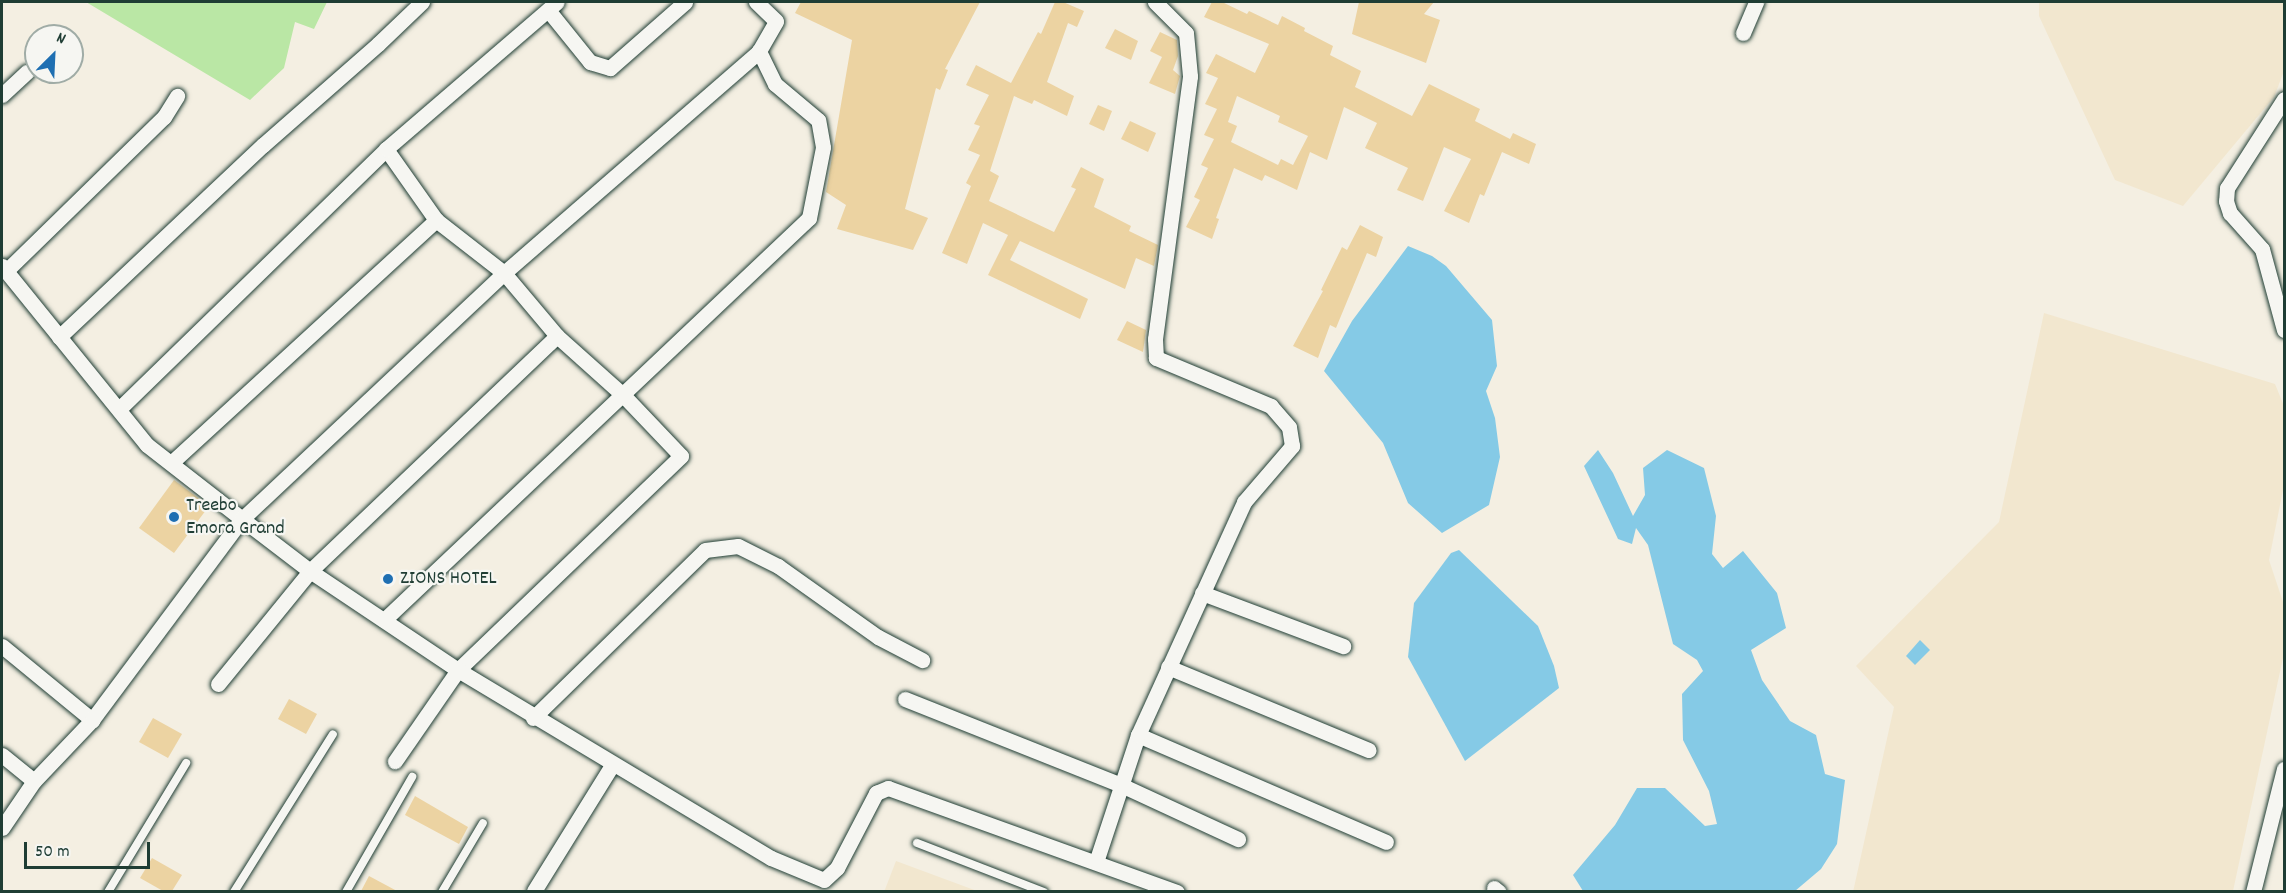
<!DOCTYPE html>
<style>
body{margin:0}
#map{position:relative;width:2286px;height:893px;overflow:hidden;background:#f4efe2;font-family:Dekko,sans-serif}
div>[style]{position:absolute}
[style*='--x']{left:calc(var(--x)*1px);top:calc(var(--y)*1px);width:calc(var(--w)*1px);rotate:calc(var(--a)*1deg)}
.built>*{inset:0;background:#f2e7cf}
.green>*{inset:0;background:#bae7a5}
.water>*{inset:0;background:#85cae6}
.building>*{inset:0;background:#ecd3a2}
.roads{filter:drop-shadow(0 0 2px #1f3d34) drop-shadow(0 0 2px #1f3d34)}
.lane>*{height:8px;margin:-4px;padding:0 4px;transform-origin:4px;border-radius:4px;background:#f6f6f2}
.street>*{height:15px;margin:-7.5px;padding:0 7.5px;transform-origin:7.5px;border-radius:7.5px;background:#f6f6f2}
.dots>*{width:16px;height:16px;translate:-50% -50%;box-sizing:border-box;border:3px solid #f6f6f2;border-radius:50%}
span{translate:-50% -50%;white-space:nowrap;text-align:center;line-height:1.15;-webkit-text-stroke:4.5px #f6f6f2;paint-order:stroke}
.poi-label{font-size:20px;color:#1f3d34}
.left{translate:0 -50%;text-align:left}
.frame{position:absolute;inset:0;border:3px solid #1f3d34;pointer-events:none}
.north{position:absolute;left:24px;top:24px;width:60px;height:60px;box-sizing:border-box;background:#f6f6f2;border:2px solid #a0aca6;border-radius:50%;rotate:24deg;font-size:16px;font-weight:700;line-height:24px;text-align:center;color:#1f3d34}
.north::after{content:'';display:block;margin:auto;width:21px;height:27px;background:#1f6fb2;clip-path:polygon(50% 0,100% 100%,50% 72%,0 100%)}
.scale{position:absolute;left:24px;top:842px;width:126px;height:27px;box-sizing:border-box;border:3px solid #1f3d34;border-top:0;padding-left:8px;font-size:18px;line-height:21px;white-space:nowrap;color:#1f3d34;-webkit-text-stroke:4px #f6f6f2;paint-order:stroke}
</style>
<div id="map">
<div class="built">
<div style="clip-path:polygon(2039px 2px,2284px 2px,2284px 71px,2274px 97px,2183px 206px,2115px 180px,2039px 16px)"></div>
<div style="clip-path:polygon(2044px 313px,2275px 384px,2284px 406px,2284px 485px,2269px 560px,2284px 605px,2284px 653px,2233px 891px,1853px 892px,1894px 707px,1856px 666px,1999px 522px)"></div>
<div style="clip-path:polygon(896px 861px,977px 891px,884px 892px)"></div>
</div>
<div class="green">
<div style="clip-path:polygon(86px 2px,327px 2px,314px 29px,295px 22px,284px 68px,250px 100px)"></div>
</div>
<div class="water">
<div style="clip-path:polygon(1408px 246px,1432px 256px,1446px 266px,1492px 320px,1497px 366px,1486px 391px,1495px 418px,1500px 457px,1489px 505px,1442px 533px,1408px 503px,1383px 443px,1324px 371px,1352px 321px)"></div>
<div style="clip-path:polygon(1598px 450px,1613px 473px,1633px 516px,1645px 495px,1643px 468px,1667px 450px,1704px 468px,1716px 516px,1712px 554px,1723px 568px,1743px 551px,1777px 593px,1786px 628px,1751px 650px,1762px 680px,1790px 721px,1816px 735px,1825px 774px,1845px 780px,1837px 844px,1821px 869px,1795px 891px,1583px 891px,1573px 875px,1615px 825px,1637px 788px,1665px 788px,1705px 826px,1717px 824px,1709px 791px,1683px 740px,1682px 694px,1703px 671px,1697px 660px,1673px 644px,1648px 545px,1636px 528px,1632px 544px,1618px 539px,1584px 466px)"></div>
<div style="clip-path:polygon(1459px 550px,1538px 626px,1554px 666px,1559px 688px,1465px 761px,1408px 657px,1414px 603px,1451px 553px)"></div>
<div style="clip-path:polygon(1920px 640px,1930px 650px,1915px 665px,1906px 656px)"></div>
</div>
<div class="building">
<div style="clip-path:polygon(801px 2px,980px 2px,945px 69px,948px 70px,940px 90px,936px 88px,905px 209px,928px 218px,913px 250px,837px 229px,846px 205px,826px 192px,852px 40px,795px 13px)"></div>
<div style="clip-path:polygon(1055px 2px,1063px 2px,1084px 11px,1077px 27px,1068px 23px,1047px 82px,1074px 96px,1067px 116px,1034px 100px,1032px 104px,1014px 96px,990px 171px,999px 176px,989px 201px,1054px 232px,1076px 189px,1071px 187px,1081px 167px,1104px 179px,1094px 207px,1131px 226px,1129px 231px,1158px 245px,1154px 266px,1136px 258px,1125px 289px,1020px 241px,1010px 260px,1088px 299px,1080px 319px,988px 275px,1008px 235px,983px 223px,967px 264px,942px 253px,971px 186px,966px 183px,980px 155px,968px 150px,980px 126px,974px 124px,989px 95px,966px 85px,976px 65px,1011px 83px,1038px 32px,1041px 34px)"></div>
<div style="clip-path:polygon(evenodd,1212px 2px,1222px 2px,1247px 14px,1249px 11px,1278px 25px,1282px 16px,1305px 28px,1304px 31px,1333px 46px,1330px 55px,1361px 71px,1355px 87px,1412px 116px,1429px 84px,1480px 109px,1475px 121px,1510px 139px,1513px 133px,1536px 144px,1529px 164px,1502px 152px,1484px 196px,1480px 194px,1469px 223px,1444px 211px,1471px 159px,1444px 147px,1423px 201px,1397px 190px,1408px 168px,1365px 148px,1377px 123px,1344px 107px,1327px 160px,1310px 152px,1297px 190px,1265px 175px,1262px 181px,1234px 168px,1216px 218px,1219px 219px,1212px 239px,1186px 227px,1200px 200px,1194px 197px,1208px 168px,1201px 165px,1214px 139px,1204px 135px,1217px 109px,1205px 104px,1218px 78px,1206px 73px,1216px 54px,1255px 73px,1269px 44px,1204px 17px,1212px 2px,1237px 96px,1280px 116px,1278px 122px,1308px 136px,1293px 165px,1281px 159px,1278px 165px,1231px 142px,1237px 126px,1228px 122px,1237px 96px)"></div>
<div style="clip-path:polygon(1359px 2px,1434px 2px,1424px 14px,1440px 20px,1426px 63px,1352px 34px)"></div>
<div style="clip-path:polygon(1115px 29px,1138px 41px,1131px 60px,1105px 48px)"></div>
<div style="clip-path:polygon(1160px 32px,1177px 40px,1178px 56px,1173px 70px,1180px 76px,1175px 94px,1149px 83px,1162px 57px,1150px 51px)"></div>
<div style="clip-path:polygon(1098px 105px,1112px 111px,1104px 131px,1089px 124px)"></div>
<div style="clip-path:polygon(1130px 121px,1156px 133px,1148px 152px,1121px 139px)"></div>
<div style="clip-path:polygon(1360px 225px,1383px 237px,1376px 257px,1367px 253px,1336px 328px,1330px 325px,1318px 358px,1293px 346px,1323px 291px,1321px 290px,1342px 247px,1347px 250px)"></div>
<div style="clip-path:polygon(1127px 321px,1146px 330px,1143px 352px,1117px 340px)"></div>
<div style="clip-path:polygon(174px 480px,209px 506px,174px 553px,139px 528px)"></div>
<div style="clip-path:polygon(289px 699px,317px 714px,306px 734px,278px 719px)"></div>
<div style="clip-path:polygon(153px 718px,182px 734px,168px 758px,139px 742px)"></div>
<div style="clip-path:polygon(415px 796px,468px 827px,459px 844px,405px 815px)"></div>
<div style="clip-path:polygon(152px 858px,182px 875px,172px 891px,163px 891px,140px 878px)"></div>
<div style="clip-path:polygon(369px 876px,397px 891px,361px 891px)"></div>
</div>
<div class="roads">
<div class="lane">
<div style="--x:917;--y:843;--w:136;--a:21.1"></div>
<div style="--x:108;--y:892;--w:151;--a:-58.8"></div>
<div style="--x:234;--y:892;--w:186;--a:-57.9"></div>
<div style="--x:346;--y:892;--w:133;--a:-60.1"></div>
<div style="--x:442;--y:892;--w:80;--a:-59.3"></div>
</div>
<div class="street">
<div style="--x:548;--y:10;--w:67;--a:51.1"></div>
<div style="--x:590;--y:62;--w:21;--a:17"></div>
<div style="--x:610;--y:68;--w:100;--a:-41.3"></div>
<div style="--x:1743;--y:33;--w:34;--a:-67"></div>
<div style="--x:2;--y:95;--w:34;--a:-43"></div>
<div style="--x:2284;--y:99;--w:106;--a:122.6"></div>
<div style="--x:2227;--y:188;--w:13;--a:94"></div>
<div style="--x:2226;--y:201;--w:13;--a:72"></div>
<div style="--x:2230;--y:213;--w:48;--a:48.4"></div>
<div style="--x:2262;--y:249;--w:84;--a:74.8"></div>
<div style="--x:386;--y:149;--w:87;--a:54.8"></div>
<div style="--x:436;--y:220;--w:86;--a:37.9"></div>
<div style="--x:504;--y:273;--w:82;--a:49.9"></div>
<div style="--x:557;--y:336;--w:89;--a:41.8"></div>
<div style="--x:623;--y:395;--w:84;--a:46.4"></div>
<div style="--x:681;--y:456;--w:309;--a:136.2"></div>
<div style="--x:458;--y:670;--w:111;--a:124.7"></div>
<div style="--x:2;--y:266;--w:230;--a:51"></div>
<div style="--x:147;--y:445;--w:120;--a:37.9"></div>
<div style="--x:242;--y:519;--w:86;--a:37.4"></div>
<div style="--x:310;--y:571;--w:178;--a:33.8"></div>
<div style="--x:458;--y:670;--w:365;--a:31"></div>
<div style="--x:771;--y:858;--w:57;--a:22.5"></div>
<div style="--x:824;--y:880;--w:18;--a:-43"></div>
<div style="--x:837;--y:868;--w:85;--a:-62.5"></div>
<div style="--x:876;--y:793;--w:13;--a:-23"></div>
<div style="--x:888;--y:788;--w:307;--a:19.8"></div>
<div style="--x:6;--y:271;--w:221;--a:-44.3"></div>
<div style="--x:164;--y:117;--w:25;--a:-58"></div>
<div style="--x:59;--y:337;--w:280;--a:-43.3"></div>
<div style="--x:263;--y:145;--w:153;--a:-41.3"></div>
<div style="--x:378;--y:44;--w:61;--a:-43.7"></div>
<div style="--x:119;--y:409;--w:373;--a:-44.2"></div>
<div style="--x:386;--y:149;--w:225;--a:-40.7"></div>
<div style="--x:171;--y:463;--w:360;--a:-42.5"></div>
<div style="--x:1202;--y:593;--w:151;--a:20.6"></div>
<div style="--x:384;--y:620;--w:585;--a:-43.41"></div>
<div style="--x:809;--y:218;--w:72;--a:-78.8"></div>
<div style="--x:823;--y:147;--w:27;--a:-100"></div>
<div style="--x:818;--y:120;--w:56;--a:-140.1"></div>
<div style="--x:775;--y:84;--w:37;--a:-116"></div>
<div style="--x:2;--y:646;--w:117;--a:39.4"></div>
<div style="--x:1168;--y:667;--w:217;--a:22.5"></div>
<div style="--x:218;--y:684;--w:146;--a:-50.8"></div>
<div style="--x:310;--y:571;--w:341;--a:-43.6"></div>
<div style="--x:905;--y:699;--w:232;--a:21.7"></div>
<div style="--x:1121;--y:785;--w:129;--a:24.8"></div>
<div style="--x:533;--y:718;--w:240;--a:-44.3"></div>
<div style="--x:705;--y:550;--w:33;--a:-7"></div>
<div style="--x:738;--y:546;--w:45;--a:26.6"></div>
<div style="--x:778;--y:566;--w:123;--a:35.4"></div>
<div style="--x:878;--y:637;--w:50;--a:27.6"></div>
<div style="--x:1138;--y:735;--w:270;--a:23.3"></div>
<div style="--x:2;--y:755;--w:41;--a:39.1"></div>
<div style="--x:2;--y:828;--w:57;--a:-55.8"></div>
<div style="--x:34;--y:781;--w:84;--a:-46.4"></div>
<div style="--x:92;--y:720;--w:251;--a:-53.3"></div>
<div style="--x:242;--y:519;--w:359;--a:-43.2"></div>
<div style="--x:504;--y:273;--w:338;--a:-41"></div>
<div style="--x:759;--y:51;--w:34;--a:-60"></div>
<div style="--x:776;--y:21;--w:28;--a:-136"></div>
<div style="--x:1096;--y:862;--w:134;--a:-71.7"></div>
<div style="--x:1138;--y:735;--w:256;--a:-65.5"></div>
<div style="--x:1244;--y:502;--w:74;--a:-49.4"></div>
<div style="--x:1292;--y:446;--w:19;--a:-99"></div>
<div style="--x:1289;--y:427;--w:28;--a:-131"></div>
<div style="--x:1271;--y:406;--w:125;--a:-157.3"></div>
<div style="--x:1156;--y:358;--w:19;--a:-93"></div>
<div style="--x:1155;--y:339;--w:265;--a:-82.4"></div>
<div style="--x:1190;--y:76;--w:43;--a:-95.3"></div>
<div style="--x:1186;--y:33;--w:44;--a:-135"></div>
<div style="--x:1494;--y:888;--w:6;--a:39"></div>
<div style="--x:534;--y:891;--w:148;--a:-58.2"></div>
<div style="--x:2253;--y:892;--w:127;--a:-75.9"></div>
</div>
</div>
<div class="dots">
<div style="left:174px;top:517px;background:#1f6fb2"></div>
<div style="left:388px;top:579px;background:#1f6fb2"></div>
</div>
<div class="poi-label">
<span class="left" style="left:186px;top:518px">Treebo<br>Emora Grand</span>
<span class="left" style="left:400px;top:579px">ZIONS HOTEL</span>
</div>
<div class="frame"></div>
<div class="north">N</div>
<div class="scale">50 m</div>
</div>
